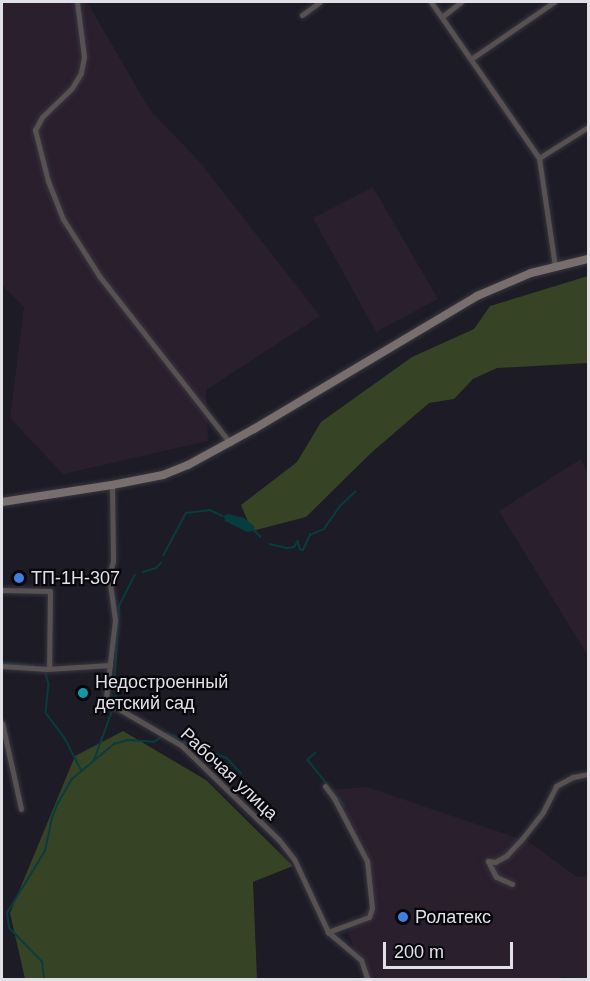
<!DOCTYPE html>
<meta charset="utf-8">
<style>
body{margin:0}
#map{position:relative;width:590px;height:981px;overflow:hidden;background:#1d1b25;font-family:Helvetica,sans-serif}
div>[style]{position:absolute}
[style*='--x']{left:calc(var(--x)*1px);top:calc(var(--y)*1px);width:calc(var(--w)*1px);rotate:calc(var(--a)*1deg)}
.industrial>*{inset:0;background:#2a1f2d}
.green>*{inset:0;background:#364325}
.water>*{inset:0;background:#073d3e}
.stream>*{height:1.5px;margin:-0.75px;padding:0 0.75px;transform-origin:0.75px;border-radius:0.75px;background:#073d3e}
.roads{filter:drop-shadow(0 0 2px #383740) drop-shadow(0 0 2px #383740)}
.minor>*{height:5px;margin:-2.5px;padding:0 2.5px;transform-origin:2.5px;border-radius:2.5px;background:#575151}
.secondary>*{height:8px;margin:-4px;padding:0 4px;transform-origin:4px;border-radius:4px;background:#786e6e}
.dots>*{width:16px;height:16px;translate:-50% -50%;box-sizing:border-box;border:3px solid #07070b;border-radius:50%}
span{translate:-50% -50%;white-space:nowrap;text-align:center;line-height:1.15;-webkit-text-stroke:4.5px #07070b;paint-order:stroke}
.poi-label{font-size:18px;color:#e1e0e7}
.left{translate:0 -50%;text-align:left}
.street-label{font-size:18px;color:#e1e0e7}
.frame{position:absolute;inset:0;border:3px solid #e1e0e7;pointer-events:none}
.scale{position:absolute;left:383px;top:942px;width:130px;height:27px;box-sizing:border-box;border:3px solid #e1e0e7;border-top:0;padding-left:8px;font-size:18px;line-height:21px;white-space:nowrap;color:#e1e0e7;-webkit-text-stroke:4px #07070b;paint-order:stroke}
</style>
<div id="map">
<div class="industrial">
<div style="clip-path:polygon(2px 2px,87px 2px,150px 110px,199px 161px,320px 316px,206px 390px,208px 441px,63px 474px,10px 418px,24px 307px,2px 285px)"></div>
<div style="clip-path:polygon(373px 187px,438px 299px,376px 332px,313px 218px)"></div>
<div style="clip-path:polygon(581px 459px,588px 473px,588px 656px,499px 511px)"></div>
<div style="clip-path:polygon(367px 787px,529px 842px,577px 877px,588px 876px,588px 979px,563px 977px,559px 980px,366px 979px,348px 933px,370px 905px,364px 857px,326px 790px)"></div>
</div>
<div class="green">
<div style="clip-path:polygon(588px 276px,588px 363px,497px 368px,473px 379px,454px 399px,429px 403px,371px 453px,306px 517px,252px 531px,241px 505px,297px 462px,321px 422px,412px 357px,474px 329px,490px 306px)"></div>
<div style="clip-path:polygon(123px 731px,206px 780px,293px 866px,253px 882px,257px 979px,25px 979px,10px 913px,75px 756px)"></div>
</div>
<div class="water">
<div style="clip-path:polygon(228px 514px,244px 518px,254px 526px,255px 531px,247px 532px,225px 521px,224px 516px)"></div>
</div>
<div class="stream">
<div style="--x:255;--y:531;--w:8;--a:45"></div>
<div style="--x:270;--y:544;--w:18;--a:13"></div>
<div style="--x:288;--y:548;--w:6;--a:-9"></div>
<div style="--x:294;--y:547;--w:7;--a:-56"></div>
<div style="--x:298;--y:541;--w:8;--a:76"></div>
<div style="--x:300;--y:549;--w:3;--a:18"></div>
<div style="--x:303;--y:550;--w:17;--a:-65"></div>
<div style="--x:310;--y:535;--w:15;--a:-23"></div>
<div style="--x:324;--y:529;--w:28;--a:-55"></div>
<div style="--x:340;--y:506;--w:21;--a:-43"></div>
<div style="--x:163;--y:556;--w:49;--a:-61.9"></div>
<div style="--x:186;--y:513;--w:24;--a:-7"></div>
<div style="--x:210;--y:510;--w:14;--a:25"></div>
<div style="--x:143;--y:572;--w:14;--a:-17"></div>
<div style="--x:156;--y:568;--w:7;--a:-45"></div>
<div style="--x:2;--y:663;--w:31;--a:4"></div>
<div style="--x:46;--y:673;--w:11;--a:75"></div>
<div style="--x:49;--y:684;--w:29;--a:96"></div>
<div style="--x:46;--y:713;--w:31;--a:53"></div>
<div style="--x:65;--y:738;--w:37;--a:63"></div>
<div style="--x:116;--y:703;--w:30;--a:-92"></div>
<div style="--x:115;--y:673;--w:67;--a:-86.6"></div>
<div style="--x:119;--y:606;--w:34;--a:-63"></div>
<div style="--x:167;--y:733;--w:15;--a:23"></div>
<div style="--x:181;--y:739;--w:21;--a:37"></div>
<div style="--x:198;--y:752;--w:15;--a:4"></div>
<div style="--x:213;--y:753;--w:15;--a:20"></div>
<div style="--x:227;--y:758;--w:21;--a:47"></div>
<div style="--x:316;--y:753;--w:11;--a:139"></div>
<div style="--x:308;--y:760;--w:58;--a:51.3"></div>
<div style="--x:94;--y:760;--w:52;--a:-69.8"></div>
<div style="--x:44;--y:980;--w:18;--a:-96"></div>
<div style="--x:42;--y:962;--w:47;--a:-134.1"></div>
<div style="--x:9;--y:928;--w:15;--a:-98"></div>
<div style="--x:7;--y:913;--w:73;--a:-58.5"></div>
<div style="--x:45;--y:851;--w:35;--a:-78"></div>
<div style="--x:52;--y:817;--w:15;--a:-67"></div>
<div style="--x:58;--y:803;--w:28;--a:-60"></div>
<div style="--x:72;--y:779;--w:55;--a:-39.8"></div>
<div style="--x:114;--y:744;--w:15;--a:-16"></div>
<div style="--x:128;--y:740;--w:26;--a:4"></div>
<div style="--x:154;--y:742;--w:9;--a:-32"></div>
</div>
<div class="roads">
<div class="minor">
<div style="--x:77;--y:2;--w:55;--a:82.7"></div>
<div style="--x:84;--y:57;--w:16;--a:101"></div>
<div style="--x:81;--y:73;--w:17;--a:121"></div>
<div style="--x:72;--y:88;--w:42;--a:136"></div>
<div style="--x:42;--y:117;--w:15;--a:118"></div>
<div style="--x:35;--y:130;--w:53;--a:75.7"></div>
<div style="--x:48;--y:181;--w:41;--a:68.5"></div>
<div style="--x:63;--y:219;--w:69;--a:57.5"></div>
<div style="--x:100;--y:277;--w:211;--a:51.9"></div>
<div style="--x:431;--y:2;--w:190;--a:55.3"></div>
<div style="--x:539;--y:158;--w:109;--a:81.6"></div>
<div style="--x:302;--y:15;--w:22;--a:-36"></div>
<div style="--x:443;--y:16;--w:23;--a:-38"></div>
<div style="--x:471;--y:59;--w:101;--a:-34.5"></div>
<div style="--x:539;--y:158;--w:58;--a:-32.3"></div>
<div style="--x:112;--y:485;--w:76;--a:89.2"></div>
<div style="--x:113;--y:561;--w:16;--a:105"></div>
<div style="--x:109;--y:576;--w:44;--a:82.2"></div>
<div style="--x:115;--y:620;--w:79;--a:96.6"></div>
<div style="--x:106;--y:698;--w:11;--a:45"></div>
<div style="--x:114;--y:706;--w:78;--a:30.2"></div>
<div style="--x:181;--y:745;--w:136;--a:44.1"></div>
<div style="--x:279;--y:840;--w:24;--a:52"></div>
<div style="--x:294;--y:859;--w:81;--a:65"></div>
<div style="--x:328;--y:932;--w:43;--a:40.3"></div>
<div style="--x:361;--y:960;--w:21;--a:71"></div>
<div style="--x:2;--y:590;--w:48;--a:1.2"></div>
<div style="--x:50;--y:591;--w:77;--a:90.7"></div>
<div style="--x:2;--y:666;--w:45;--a:3.8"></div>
<div style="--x:47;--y:669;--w:63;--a:-3.6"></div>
<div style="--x:2;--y:723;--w:88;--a:77.5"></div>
<div style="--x:325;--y:786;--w:15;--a:53"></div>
<div style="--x:334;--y:798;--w:71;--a:62.4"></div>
<div style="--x:367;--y:861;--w:47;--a:83.9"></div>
<div style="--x:372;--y:908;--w:9;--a:108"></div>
<div style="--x:369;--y:917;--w:44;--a:159.9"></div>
<div style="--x:512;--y:884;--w:17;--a:-156"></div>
<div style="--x:496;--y:877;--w:18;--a:-117"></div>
<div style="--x:488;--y:861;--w:7;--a:8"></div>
<div style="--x:495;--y:862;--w:13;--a:-29"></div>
<div style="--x:506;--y:856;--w:23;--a:-47"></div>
<div style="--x:522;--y:839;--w:34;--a:-52"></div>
<div style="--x:543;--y:812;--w:29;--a:-63"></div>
<div style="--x:556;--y:786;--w:19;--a:-28"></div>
<div style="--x:573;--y:777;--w:15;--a:-11"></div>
</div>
<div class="secondary">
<div style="--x:2;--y:502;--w:111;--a:-8.8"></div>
<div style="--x:112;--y:485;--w:52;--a:-11.1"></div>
<div style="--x:163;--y:475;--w:27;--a:-22"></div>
<div style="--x:188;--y:465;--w:75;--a:-28.6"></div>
<div style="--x:254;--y:429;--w:260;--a:-30.8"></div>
<div style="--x:477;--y:296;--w:59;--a:-23.1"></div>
<div style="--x:531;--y:273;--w:59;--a:-13.8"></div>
</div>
</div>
<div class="dots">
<div style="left:19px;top:578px;background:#3f7fe0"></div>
<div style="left:83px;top:693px;background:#0f9aa8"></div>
<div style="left:403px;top:917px;background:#3f7fe0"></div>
</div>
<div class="poi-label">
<span class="left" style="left:31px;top:578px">ТП-1Н-307</span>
<span class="left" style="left:95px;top:693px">Недостроенный<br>детский сад</span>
<span class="left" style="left:415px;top:917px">Ролатекс</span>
</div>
<div class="street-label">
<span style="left:229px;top:774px;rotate:43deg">Рабочая улица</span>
</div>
<div class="frame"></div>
<div class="scale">200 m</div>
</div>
